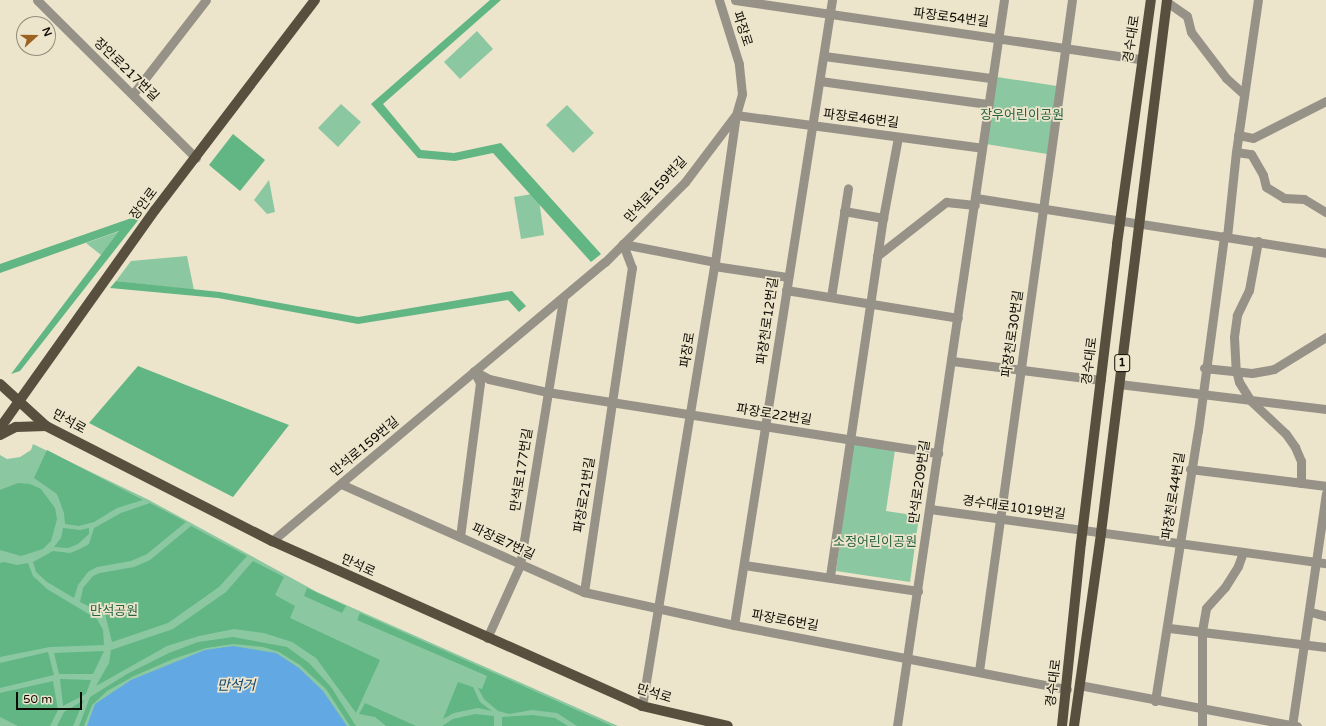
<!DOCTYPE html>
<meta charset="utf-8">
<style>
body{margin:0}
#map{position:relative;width:1326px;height:726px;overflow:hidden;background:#ece4cb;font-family:"Varela Round","Noto Sans KR",sans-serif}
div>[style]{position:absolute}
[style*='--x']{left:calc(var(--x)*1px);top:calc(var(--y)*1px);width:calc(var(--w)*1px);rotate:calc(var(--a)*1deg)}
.green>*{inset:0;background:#8bc8a2}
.forest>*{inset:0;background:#61b684}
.water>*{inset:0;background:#62a8e3}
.minor>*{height:9px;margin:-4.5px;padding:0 4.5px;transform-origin:4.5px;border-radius:4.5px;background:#979288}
.major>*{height:10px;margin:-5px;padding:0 5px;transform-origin:5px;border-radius:5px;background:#584f3e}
span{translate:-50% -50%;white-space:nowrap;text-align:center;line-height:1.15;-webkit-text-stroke:3.5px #ece4cb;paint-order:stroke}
.shield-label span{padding:1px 3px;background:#ece4cb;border:1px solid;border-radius:3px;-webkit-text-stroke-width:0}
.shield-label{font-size:12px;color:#0e0c04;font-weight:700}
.street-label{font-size:13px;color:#0e0c04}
.park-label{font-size:13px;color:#266442}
.water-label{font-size:14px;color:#13476e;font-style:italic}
.north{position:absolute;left:16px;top:16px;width:40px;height:40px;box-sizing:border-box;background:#ece4cb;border:1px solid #938e7b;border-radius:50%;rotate:69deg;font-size:11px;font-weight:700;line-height:16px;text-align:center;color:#0e0c04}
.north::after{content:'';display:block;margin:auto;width:14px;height:18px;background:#9c6221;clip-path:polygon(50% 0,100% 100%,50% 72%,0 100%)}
.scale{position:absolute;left:16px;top:692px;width:66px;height:18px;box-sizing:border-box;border:2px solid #0e0c04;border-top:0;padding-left:5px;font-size:12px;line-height:14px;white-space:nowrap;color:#0e0c04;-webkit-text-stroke:3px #ece4cb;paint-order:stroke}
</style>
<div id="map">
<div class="green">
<div style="clip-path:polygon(477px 31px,493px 49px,460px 79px,444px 62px)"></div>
<div style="clip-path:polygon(997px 77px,1057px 86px,1047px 154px,986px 144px)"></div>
<div style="clip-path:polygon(341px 104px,361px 122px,338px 147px,318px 128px)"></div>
<div style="clip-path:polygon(567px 105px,594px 133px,573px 153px,546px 125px)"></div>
<div style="clip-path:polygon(269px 180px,275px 212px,267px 214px,254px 200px)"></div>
<div style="clip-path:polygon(538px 193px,544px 235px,521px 239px,514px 197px)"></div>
<div style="clip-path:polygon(120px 231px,101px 255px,86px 243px)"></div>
<div style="clip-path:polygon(187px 256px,194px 290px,116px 281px,131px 261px)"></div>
<div style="clip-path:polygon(33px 444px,149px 500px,317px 592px,618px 726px,0 726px,0 455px,7px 459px,20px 457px,31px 450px)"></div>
<div style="clip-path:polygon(853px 444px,895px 450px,886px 511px,919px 516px,910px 582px,836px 571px)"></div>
</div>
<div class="forest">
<div style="clip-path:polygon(490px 0,501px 0,383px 104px,421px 150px,454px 153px,501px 143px,601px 254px,591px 262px,493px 153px,455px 161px,418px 158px,371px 104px)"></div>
<div style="clip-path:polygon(233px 134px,265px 160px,240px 191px,209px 165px)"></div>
<div style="clip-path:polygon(143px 214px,20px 371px,11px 374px,119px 231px,0 273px,0 264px)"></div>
<div style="clip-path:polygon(116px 281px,220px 292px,358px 317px,512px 291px,526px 306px,519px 312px,508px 300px,358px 324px,218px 298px,110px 288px)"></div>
<div style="clip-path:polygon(138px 366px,191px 387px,289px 425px,233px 497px,89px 423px)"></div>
<div style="clip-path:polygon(47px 450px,143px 500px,117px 508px,94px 522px,79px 526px,65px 524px,64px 513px,57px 494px,34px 478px)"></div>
<div style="clip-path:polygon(18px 483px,30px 484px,41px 489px,55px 508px,57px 519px,51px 541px,43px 549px,21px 556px,0 550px,0 490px)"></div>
<div style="clip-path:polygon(150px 503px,186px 522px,147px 554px,131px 561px,97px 567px,88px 572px,78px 585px,74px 598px,47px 582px,36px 572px,33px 562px,53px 551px,70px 553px,80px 549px,89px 544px,94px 528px,121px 513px)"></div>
<div style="clip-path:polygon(191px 526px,247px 556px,219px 587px,168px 623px,112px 642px,105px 614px,80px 602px,83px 588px,93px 576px,100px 573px,134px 567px,150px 560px)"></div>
<div style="clip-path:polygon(63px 528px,80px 530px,89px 528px,89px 534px,78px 544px,68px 548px,54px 547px,61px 538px)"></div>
<div style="clip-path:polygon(253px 561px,284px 577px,275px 595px,295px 606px,290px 618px,380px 660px,356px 713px,316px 658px,292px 642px,264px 633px,234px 629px,199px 636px,167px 646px,96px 686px,109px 663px,111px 650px,173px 629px,226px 592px)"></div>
<div style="clip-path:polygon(4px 562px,17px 565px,28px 563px,33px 576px,47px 589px,97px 619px,103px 630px,104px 645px,50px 647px,0 657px,0 563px)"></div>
<div style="clip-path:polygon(307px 588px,346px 606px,342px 613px,304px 596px)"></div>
<div style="clip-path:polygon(360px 613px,612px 726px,577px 726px,557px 713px,532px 710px,509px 714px,498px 711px,484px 699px,478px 688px,482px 689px,487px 676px,357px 620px)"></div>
<div style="clip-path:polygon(233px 637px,287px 647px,309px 663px,331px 687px,356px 726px,350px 726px,326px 689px,300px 665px,279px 652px,263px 647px,233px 644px,206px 648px,173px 659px,134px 676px,107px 691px,92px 705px,84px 726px,79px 726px,90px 697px,127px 674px,169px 653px,198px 642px)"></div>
<div style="clip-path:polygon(104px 651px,93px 674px,59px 674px,54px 653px)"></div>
<div style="clip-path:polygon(48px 652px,54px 675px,0 688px,0 663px)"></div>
<div style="clip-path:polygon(60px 679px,91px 680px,86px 694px,63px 706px)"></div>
<div style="clip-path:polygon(53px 681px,58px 710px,50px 726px,18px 726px,0 717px,0 693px)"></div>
<div style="clip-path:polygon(458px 682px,473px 687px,480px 702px,492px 711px,478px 708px,454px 713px,443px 719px)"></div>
<div style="clip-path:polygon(84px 700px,73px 726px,57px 726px,64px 712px)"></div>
<div style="clip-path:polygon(365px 703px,416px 726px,417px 726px,386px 726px,375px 717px,359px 714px)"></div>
<div style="clip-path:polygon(475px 714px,494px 716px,494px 726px,442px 726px,453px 719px)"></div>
<div style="clip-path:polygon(533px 715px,555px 718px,568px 726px,502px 726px,502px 717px)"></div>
</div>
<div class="water">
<div style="clip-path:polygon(233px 646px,276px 653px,299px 668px,323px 691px,347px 726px,87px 726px,95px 704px,131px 680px,205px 650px)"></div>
</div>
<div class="minor">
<div style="--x:37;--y:0;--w:224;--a:44.8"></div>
<div style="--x:735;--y:0;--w:410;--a:8.3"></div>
<div style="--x:1167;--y:2;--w:24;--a:35"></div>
<div style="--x:1187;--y:16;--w:16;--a:76"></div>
<div style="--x:1191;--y:32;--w:58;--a:52.7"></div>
<div style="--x:1226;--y:78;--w:24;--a:42"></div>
<div style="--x:824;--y:56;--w:168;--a:7.5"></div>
<div style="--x:820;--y:81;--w:169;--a:7.8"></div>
<div style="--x:133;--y:94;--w:119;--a:-52.2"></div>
<div style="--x:736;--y:115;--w:248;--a:7.6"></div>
<div style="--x:1238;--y:135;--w:15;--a:11"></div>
<div style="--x:1253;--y:138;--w:82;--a:-26.9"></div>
<div style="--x:1236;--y:152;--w:15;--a:8"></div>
<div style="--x:1251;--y:154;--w:24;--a:60"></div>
<div style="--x:1263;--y:175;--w:12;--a:76"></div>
<div style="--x:1266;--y:187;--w:21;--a:31"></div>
<div style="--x:1284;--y:198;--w:20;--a:3"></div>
<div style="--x:1304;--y:199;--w:26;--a:31"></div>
<div style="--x:976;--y:198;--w:354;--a:8.9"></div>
<div style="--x:844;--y:211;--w:40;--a:10"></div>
<div style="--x:1227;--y:237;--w:85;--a:-84"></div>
<div style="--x:1236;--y:152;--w:154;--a:-81.8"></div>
<div style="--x:1258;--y:241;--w:50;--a:100.4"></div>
<div style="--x:1249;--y:290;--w:28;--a:116"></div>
<div style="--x:1237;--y:315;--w:22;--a:98"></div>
<div style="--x:1234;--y:337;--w:33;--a:87"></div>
<div style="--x:1236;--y:370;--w:12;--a:76"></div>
<div style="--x:1239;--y:382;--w:22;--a:58"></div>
<div style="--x:1251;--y:401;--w:48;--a:43.3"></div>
<div style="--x:1286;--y:434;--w:16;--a:55"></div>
<div style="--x:1295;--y:447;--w:15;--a:67"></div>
<div style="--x:1301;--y:461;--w:22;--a:90"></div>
<div style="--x:623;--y:244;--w:94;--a:11.1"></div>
<div style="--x:877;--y:256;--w:88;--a:-38"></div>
<div style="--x:946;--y:202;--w:29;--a:6"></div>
<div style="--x:714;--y:266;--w:75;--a:8.5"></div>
<div style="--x:786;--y:290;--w:174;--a:9.2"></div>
<div style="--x:831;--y:297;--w:110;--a:-81.1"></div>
<div style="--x:952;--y:361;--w:150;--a:7.3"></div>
<div style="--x:1204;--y:368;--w:48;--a:5.9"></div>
<div style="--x:1252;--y:373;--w:22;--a:-10"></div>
<div style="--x:1274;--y:369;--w:61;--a:-31.6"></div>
<div style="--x:474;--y:371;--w:17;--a:28"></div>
<div style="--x:489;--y:379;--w:59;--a:12.6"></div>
<div style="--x:547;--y:392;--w:396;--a:8.9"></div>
<div style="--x:1119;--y:384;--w:209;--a:6.9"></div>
<div style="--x:1190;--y:469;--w:137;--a:7.1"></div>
<div style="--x:341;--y:484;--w:266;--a:24"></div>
<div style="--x:584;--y:592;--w:154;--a:12.4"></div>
<div style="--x:734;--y:625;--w:339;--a:10.9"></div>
<div style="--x:930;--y:509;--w:400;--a:7.8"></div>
<div style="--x:460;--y:537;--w:155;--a:-82.6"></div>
<div style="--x:480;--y:383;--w:13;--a:-117"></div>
<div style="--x:272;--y:541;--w:434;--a:-40"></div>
<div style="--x:605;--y:262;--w:113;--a:-45"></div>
<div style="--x:685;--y:182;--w:83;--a:-52.9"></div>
<div style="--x:744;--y:565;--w:176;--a:8.5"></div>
<div style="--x:830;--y:576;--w:362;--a:-81.6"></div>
<div style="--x:883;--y:218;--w:82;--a:-79.5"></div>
<div style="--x:584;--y:592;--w:328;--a:-81.6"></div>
<div style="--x:632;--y:268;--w:26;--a:-111"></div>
<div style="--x:1311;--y:612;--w:16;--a:15"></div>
<div style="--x:734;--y:625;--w:633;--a:-81.09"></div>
<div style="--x:1169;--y:628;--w:158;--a:6.9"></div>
<div style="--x:487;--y:638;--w:80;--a:-65.7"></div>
<div style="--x:520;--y:565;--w:269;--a:-80.8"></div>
<div style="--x:979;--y:671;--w:677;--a:-82.11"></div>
<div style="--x:1079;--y:685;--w:222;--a:10.7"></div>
<div style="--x:1155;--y:701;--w:273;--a:-81"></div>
<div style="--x:1198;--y:431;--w:197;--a:-82.4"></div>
<div style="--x:642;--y:706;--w:450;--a:-80.7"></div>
<div style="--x:715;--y:262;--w:148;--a:-81.9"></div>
<div style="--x:736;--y:115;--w:22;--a:-74"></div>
<div style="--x:742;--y:94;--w:30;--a:-96"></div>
<div style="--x:739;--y:64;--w:67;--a:-107.4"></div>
<div style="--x:897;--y:726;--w:734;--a:-81.62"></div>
<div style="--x:1202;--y:726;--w:95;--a:-90"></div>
<div style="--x:1202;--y:631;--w:23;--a:-80"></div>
<div style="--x:1206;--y:608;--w:28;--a:-48"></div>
<div style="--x:1225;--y:587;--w:25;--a:-58"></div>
<div style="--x:1238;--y:566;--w:15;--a:-70"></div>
<div style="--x:1292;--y:726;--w:235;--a:-81.7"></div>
</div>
<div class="major">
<div style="--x:0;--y:384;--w:62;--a:42.4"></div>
<div style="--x:46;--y:426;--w:254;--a:27"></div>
<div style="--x:272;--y:541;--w:405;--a:24"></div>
<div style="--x:642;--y:706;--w:88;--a:13.1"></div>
<div style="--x:0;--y:428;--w:267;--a:-54.6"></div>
<div style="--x:155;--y:210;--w:264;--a:-52.7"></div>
<div style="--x:0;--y:435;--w:18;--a:-27"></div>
<div style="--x:16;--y:427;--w:30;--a:-2"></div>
<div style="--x:1062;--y:726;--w:184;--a:-84.1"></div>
<div style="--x:1081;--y:543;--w:301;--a:-83.1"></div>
<div style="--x:1117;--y:244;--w:246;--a:-82.1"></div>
<div style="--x:1074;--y:726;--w:195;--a:-82"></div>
<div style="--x:1101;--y:533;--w:537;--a:-82.94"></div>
</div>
<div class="shield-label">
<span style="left:1122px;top:363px">1</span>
</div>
<div class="street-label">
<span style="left:951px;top:18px;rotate:7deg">파장로54번길</span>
<span style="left:742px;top:29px;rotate:72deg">파장로</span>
<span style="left:1132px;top:39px;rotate:-81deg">경수대로</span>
<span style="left:126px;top:70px;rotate:44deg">장안로217번길</span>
<span style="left:861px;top:119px;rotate:7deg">파장로46번길</span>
<span style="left:656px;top:190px;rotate:-47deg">만석로159번길</span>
<span style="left:144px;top:204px;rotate:-53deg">장안로</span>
<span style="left:768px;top:321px;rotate:-82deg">파장천로12번길</span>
<span style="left:1013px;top:334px;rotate:-82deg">파장천로30번길</span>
<span style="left:688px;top:350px;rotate:-81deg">파장로</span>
<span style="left:1090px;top:361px;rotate:-83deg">경수대로</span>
<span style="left:774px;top:415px;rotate:9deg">파장로22번길</span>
<span style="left:69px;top:422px;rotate:29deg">만석로</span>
<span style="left:365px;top:447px;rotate:-40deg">만석로159번길</span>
<span style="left:522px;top:470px;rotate:-81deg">만석로177번길</span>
<span style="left:920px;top:482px;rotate:-82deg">만석로209번길</span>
<span style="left:585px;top:495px;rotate:-81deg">파장로21번길</span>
<span style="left:1174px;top:496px;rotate:-81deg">파장천로44번길</span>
<span style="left:1014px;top:508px;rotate:8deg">경수대로1019번길</span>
<span style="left:503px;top:542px;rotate:25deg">파장로7번길</span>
<span style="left:358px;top:566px;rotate:24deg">만석로</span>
<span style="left:785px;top:621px;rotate:10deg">파장로6번길</span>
<span style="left:1054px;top:683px;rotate:-83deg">경수대로</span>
<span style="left:654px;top:694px;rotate:17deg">만석로</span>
</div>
<div class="park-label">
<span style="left:1022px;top:115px">장우어린이공원</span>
<span style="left:875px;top:542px">소정어린이공원</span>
<span style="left:114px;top:611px">만석공원</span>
</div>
<div class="water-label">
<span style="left:236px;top:686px">만석거</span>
</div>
<div class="north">N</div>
<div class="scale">50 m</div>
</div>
